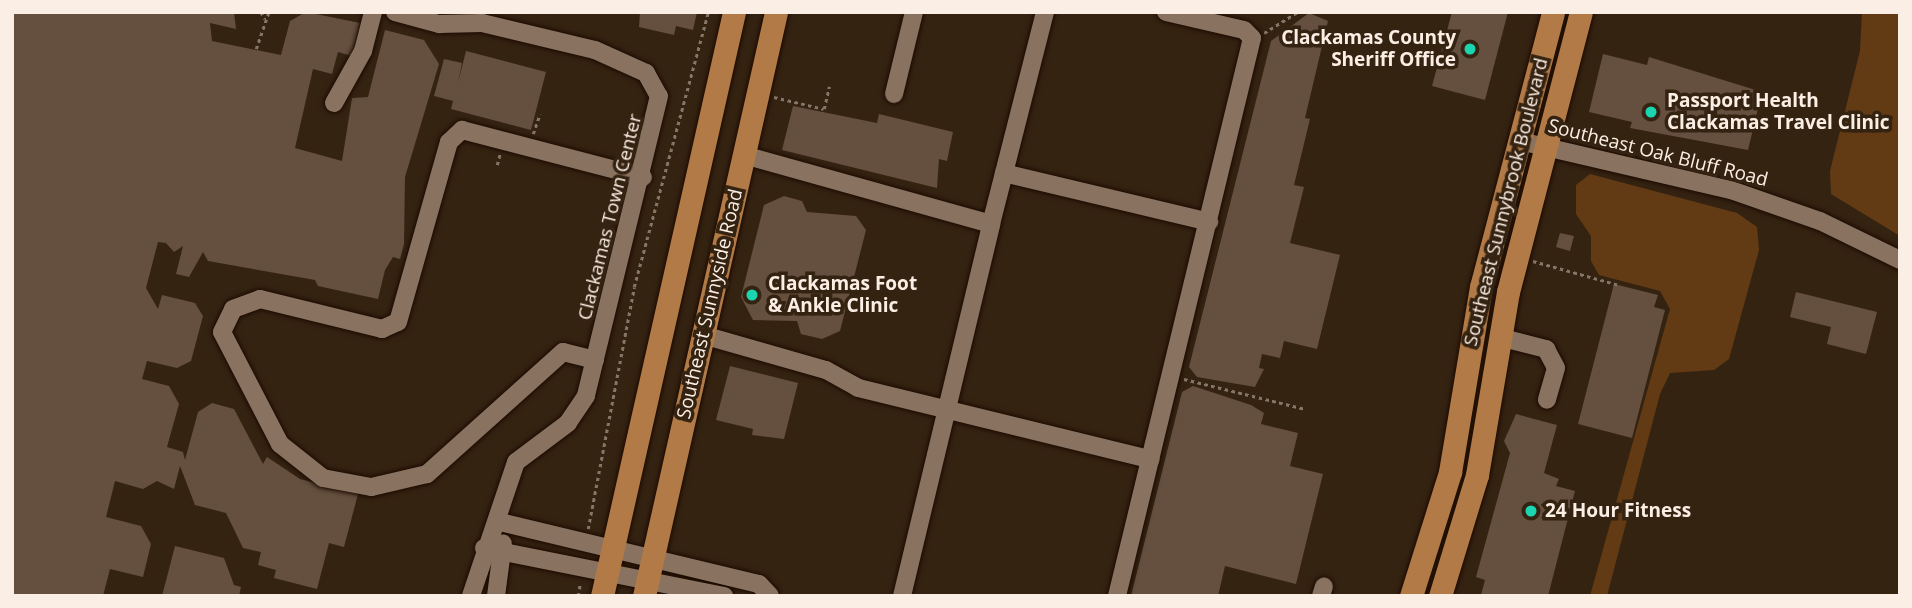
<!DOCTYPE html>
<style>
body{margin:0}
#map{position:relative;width:1912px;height:608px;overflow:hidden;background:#352312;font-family:"Open Sans",sans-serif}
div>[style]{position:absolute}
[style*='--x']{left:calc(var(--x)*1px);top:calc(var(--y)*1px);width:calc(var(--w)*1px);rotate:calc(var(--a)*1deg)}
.green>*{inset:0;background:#623b14}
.building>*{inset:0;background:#654f3e}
.path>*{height:2.5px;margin-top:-1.25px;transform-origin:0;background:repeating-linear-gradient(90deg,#867668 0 3.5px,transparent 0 7px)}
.roads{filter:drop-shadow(0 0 2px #1c0b00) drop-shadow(0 0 2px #1c0b00)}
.minor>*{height:18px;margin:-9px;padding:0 9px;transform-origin:9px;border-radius:9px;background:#897360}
.major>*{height:23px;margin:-11.5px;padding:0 11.5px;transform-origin:11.5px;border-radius:11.5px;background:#b27a46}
.dots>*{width:19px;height:19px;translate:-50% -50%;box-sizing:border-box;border:4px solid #352312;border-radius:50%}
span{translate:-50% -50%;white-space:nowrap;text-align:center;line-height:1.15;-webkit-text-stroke:7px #352312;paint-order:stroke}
.poi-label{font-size:19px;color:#fbeee4;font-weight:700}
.right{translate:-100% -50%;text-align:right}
.left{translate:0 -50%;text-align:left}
.street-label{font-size:19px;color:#fbeee4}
.frame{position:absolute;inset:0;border:14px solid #fbeee4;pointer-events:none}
</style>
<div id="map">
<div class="green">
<div style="clip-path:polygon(1862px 12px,1900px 12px,1900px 236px,1831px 194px,1830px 171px,1860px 51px)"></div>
<div style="clip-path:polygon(1590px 174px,1737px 213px,1757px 227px,1759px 250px,1729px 359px,1714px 370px,1670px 373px,1660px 394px,1607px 596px,1590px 596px,1670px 309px,1660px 291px,1599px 275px,1591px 261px,1591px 236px,1576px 214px,1576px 185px)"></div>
</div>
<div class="building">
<div style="clip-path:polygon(12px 12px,234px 12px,236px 29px,210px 23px,212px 41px,281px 55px,290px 21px,306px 12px,360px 23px,352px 56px,338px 52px,332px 74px,313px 69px,295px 148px,342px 161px,352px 98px,368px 97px,385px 30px,424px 40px,439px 64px,405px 177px,404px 244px,400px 259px,393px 257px,385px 270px,378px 299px,318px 286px,315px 280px,208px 261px,203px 252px,189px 277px,176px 274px,183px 246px,174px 252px,166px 243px,158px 242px,146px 288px,158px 309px,162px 295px,195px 303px,203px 316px,191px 361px,177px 368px,147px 361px,142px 379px,169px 386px,179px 404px,167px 447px,183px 452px,185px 460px,198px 412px,212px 403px,234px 409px,263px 464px,267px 457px,300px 479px,358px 494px,344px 547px,329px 543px,317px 589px,274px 578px,276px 570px,258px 565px,261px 552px,243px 548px,226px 513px,195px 505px,180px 466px,174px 489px,157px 481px,143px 489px,115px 481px,106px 517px,141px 526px,151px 544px,143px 577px,110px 569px,103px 596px,12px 596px)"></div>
<div style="clip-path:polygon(640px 12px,697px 12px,693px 30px,676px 26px,674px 35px,639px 27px)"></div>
<div style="clip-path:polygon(1452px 12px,1508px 12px,1485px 100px,1432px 86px)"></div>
<div style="clip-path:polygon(1309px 13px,1328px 21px,1305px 118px,1310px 119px,1294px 185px,1304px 187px,1290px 243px,1340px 255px,1317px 349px,1284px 341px,1280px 358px,1262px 354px,1259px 368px,1264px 369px,1255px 387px,1197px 377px,1189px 367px,1271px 41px)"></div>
<div style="clip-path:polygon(466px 51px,546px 72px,531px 130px,451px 109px,453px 101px,434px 96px,444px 59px,462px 63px,458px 83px)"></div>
<div style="clip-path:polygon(1603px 54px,1647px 65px,1649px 57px,1762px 92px,1748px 150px,1630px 128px,1632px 122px,1589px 112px)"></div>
<div style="clip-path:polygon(793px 106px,877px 123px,879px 114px,953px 132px,947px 161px,939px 159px,937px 188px,782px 150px)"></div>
<div style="clip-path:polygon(784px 196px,802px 201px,807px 212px,856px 216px,866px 230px,854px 277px,865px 279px,862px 290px,851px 288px,840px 331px,822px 339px,801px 334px,797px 321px,753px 320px,741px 297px,764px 205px)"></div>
<div style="clip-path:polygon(1560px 233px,1574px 236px,1570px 251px,1556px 247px)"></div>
<div style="clip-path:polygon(1614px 284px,1658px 295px,1654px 307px,1665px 310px,1632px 438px,1578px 424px)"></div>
<div style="clip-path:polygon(1796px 292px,1877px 312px,1866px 354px,1827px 344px,1831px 327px,1790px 317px)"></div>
<div style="clip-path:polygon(730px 366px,798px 383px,784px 439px,752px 435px,753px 429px,716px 420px)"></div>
<div style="clip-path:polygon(1193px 386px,1251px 405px,1264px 413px,1261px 424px,1298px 433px,1290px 466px,1323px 474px,1296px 584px,1225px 566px,1218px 596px,1131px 596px,1182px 392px)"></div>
<div style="clip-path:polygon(1516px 414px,1557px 425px,1544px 473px,1559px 479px,1556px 486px,1575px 491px,1548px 596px,1481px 595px,1485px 580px,1476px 577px,1510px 453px,1504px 441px)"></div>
<div style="clip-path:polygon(175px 546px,224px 558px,234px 585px,241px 587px,239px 596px,162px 596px)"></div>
</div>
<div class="path">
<div style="--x:261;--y:12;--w:8;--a:60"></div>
<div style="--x:1264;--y:33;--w:40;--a:-32"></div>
<div style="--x:256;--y:49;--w:39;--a:-71"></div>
<div style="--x:774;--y:97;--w:51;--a:13.5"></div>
<div style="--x:824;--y:109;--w:23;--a:-77"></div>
<div style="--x:533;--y:134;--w:21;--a:-71"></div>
<div style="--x:497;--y:165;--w:11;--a:-75"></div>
<div style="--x:1533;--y:261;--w:89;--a:15.6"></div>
<div style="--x:1184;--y:379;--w:125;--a:13.9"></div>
<div style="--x:588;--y:529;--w:246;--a:-79.2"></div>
<div style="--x:634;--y:287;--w:285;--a:-74.9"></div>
<div style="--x:578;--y:596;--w:12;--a:-81"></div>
</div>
<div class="roads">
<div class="minor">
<div style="--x:395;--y:12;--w:46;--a:15.3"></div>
<div style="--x:439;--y:24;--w:43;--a:-1.3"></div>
<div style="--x:482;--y:23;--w:116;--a:13.4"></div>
<div style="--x:595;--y:50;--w:56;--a:24.3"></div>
<div style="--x:646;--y:73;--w:26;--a:61"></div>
<div style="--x:659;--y:96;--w:309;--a:103.7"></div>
<div style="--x:586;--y:396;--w:32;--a:124"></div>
<div style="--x:568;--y:423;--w:65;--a:143.1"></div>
<div style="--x:516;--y:462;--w:141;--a:108.6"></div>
<div style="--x:894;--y:94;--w:84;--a:-76.3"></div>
<div style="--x:334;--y:103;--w:60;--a:-60.9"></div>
<div style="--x:363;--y:51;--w:40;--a:-75.6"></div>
<div style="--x:1520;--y:141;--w:217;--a:13.1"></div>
<div style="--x:1731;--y:190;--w:94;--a:19.2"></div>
<div style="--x:1820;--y:221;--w:89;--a:26"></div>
<div style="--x:744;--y:155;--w:256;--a:15.6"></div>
<div style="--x:991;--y:224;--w:219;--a:-75.7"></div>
<div style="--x:1004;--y:173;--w:211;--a:13.4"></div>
<div style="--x:703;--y:335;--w:128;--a:15.9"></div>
<div style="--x:826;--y:370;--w:37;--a:29"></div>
<div style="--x:858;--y:388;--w:301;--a:13.7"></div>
<div style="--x:1499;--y:337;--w:49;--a:14.3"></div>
<div style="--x:1546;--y:349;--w:21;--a:62"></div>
<div style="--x:1556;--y:368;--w:33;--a:106"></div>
<div style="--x:595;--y:360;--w:33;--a:-166"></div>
<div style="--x:563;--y:352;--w:183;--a:138.1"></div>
<div style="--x:427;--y:474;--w:57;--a:166.9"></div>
<div style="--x:371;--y:487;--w:49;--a:-169.4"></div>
<div style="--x:323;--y:478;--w:55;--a:-141.7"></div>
<div style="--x:280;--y:444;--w:126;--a:-117.4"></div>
<div style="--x:222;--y:332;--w:25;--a:-64"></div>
<div style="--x:233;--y:309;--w:29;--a:-20"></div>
<div style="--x:260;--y:299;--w:126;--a:13.8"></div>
<div style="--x:382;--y:329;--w:17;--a:-24"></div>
<div style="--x:398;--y:322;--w:187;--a:-74.2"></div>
<div style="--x:449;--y:142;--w:18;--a:-43"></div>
<div style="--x:462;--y:130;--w:187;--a:14.6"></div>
<div style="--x:500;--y:522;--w:266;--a:13.5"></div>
<div style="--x:759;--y:584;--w:16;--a:47"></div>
<div style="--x:484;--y:548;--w:245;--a:11.3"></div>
<div style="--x:496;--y:596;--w:53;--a:-82.5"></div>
<div style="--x:902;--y:596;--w:382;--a:-76.5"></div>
<div style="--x:1117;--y:596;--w:574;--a:-76.4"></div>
<div style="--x:1252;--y:38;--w:11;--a:-135"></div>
<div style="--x:1244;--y:30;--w:80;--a:-167"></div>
<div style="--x:1321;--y:596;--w:10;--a:-73"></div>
</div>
<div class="major">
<div style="--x:602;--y:596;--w:599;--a:-77.26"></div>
<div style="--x:644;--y:596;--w:599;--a:-77.26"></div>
<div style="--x:1411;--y:596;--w:130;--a:-72.5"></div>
<div style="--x:1450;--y:472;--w:188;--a:-80.5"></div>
<div style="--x:1481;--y:287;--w:284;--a:-75.3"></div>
<div style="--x:1440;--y:596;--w:127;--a:-73"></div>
<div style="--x:1477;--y:475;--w:186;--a:-80.4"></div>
<div style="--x:1508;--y:292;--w:289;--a:-75.4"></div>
</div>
</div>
<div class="dots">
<div style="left:1470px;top:49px;background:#1bd5b1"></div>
<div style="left:1651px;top:112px;background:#1bd5b1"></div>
<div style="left:752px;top:295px;background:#1bd5b1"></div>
<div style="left:1531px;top:511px;background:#1bd5b1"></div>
</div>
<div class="poi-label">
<span class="right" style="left:1456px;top:49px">Clackamas County<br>Sheriff Office</span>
<span class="left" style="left:1667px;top:112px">Passport Health<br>Clackamas Travel Clinic</span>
<span class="left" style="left:768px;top:295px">Clackamas Foot<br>&amp; Ankle Clinic</span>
<span class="left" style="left:1545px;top:511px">24 Hour Fitness</span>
</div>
<div class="street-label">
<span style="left:1658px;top:153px;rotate:14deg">Southeast Oak Bluff Road</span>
<span style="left:1506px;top:202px;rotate:-76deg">Southeast Sunnybrook Boulevard</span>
<span style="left:610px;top:217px;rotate:-76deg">Clackamas Town Center</span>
<span style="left:710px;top:304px;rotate:-77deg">Southeast Sunnyside Road</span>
</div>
<div class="frame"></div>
</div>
